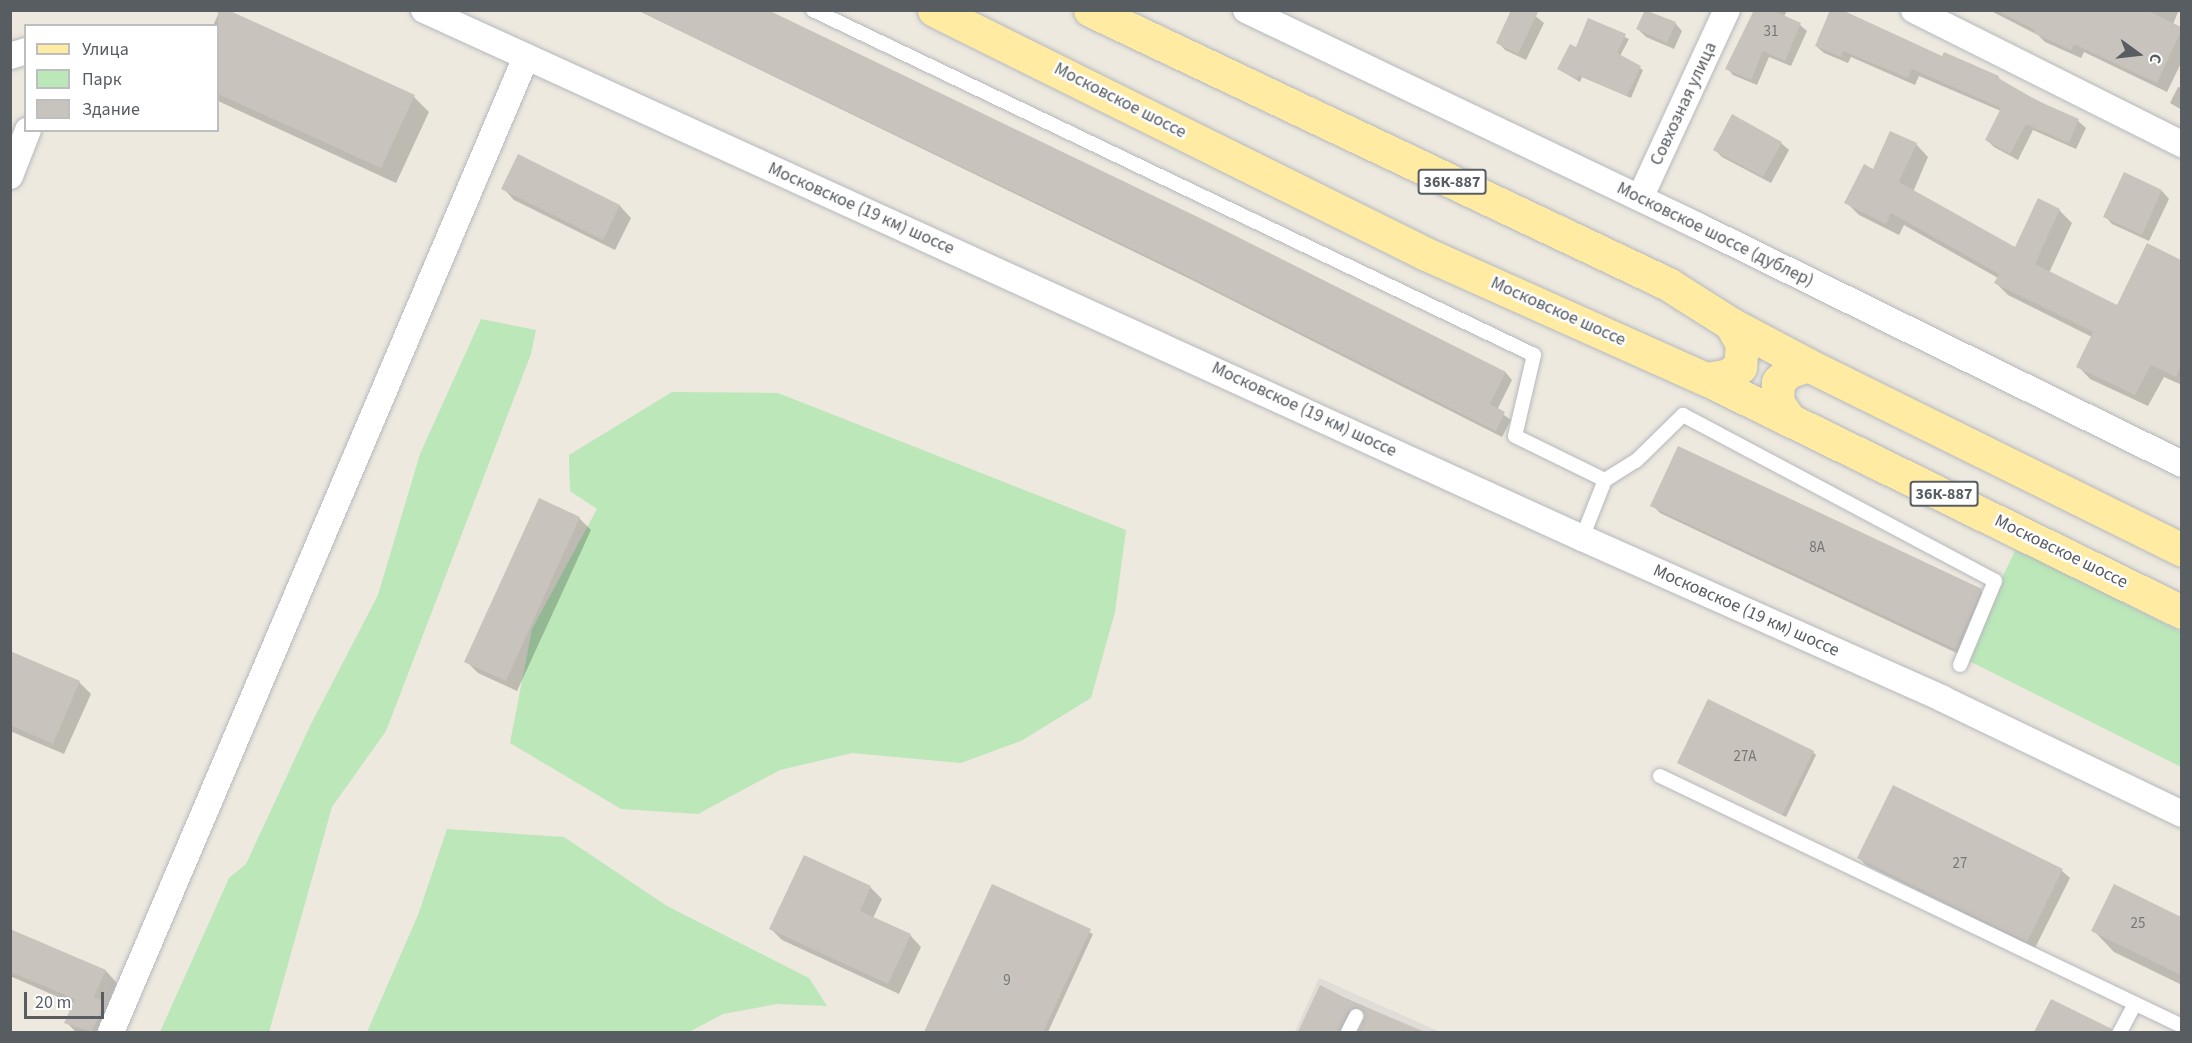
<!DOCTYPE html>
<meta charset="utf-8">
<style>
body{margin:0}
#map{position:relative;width:2192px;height:1043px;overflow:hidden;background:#ede9df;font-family:"Source Sans 3",sans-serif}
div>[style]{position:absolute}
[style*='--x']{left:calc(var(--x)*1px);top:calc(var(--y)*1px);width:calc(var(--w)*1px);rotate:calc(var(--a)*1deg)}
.industrial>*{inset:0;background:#e0dcd7}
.green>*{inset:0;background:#bbe7b9}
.shadow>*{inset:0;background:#0003}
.building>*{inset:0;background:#c8c3bc}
.roads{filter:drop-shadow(0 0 2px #b5b8bd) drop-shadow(0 0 2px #b5b8bd)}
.service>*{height:14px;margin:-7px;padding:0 7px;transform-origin:7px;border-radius:7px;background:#fff}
.minor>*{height:26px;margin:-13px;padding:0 13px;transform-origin:13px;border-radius:13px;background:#fff}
.primary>*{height:33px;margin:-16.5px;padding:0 16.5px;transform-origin:16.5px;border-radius:16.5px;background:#ffeba2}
span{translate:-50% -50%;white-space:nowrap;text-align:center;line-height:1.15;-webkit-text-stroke:5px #fff;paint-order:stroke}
.number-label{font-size:15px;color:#747678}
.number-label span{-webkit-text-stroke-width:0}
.shield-label span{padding:2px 4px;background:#fff;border:2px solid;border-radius:4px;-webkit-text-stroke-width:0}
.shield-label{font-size:16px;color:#585d62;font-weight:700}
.street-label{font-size:18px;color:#585d62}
.frame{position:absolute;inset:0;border:12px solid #585d62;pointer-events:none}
.legend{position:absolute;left:24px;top:24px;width:195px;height:108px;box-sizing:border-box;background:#fff;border:2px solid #bcbec0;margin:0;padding:8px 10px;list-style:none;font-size:18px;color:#585d62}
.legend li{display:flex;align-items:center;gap:12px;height:30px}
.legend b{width:30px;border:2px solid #bcbec0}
.north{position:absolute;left:2108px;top:24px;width:60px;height:60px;-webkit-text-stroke:4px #fff;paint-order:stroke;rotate:105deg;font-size:16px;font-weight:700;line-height:24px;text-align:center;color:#585d62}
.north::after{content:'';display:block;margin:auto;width:21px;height:27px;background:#585d62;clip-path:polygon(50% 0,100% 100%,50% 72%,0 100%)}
.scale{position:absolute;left:24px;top:992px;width:80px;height:27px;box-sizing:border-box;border:3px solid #585d62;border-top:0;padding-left:8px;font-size:18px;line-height:21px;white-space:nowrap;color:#585d62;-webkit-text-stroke:4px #fff;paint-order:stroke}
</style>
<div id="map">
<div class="industrial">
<div style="clip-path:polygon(1319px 978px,1440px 1032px,1295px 1032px)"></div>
</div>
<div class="green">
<div style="clip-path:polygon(481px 319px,536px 330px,531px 354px,386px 731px,332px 807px,269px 1032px,160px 1032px,229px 878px,246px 864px,310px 726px,378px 595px,420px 454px)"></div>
<div style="clip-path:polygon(672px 392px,778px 393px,1126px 530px,1115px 612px,1091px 698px,1021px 741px,961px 763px,852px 753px,780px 770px,698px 814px,621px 809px,510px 743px,532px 629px,597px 509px,570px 491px,569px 455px)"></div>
<div style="clip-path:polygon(2016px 549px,2181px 632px,2181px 767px,1963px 658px)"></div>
<div style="clip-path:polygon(447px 829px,564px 837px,667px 906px,809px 978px,827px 1006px,777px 1004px,723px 1014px,689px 1032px,367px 1032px,418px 915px)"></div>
</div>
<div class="shadow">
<div style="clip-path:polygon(220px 10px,414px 97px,429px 112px,396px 183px,218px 101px,218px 26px,213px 26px)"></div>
<div style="clip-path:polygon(637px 10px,765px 10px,1205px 222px,1506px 373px,1512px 380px,1497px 410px,1511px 420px,1502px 437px,1188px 278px)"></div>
<div style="clip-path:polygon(1528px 10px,1544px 23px,1526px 60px,1505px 50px,1498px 42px)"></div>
<div style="clip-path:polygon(1756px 10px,1787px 10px,1784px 17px,1800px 25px,1807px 31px,1791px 66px,1769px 57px,1757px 85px,1733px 75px,1727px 68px)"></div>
<div style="clip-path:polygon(1989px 10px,2179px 10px,2173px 24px,2182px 28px,2182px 61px,2167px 92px,2084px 52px,2081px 58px,2045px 42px,2038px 35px)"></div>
<div style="clip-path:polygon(1589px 20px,1629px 39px,1620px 56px,1643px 70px,1631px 98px,1582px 77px,1580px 82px,1558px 69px,1577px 49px)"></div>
<div style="clip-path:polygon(1675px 23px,1682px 31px,1674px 49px,1646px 37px,1638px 29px)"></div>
<div style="clip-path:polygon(1816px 46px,1943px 58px,1998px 77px,2005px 84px,2078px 121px,2086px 128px,2076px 149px,2033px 130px,2018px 160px,1994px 147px,1987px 140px,2001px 111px,1919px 76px,1915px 85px,1851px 57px,1848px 63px,1824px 53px)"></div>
<div style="clip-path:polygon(2178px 87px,2182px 88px,2182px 110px,2170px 103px)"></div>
<div style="clip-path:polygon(1781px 143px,1789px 150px,1771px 183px,1722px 157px,1714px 149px)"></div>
<div style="clip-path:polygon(1916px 144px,1928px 157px,1913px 192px,2016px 249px,2039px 200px,2059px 210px,2072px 223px,2049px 273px,2118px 307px,2148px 245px,2182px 262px,2182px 385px,2164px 377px,2148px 406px,2090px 379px,2078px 366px,2092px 337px,2008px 295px,1996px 283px,1998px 278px,1904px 225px,1899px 235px,1859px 215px,1846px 202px,1874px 171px)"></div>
<div style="clip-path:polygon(519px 156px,620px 206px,631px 218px,615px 250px,514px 200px,503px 188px)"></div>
<div style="clip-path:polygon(2125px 174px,2162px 191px,2169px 199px,2149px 241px,2112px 224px,2105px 216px)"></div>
<div style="clip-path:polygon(1652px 505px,1981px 591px,1988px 598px,1963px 656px,1660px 513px)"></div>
<div style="clip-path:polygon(579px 518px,591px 530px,517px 691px,478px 673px,466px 661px)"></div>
<div style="clip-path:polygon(10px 652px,79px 682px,91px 694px,64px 754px,10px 731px)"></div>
<div style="clip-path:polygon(1813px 752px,1816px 755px,1786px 817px,1678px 763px)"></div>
<div style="clip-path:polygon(1893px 787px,2062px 871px,2070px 878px,2035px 948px,1866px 865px,1859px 858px)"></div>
<div style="clip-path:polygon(993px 885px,1093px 934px,1048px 1032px,925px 1032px)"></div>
<div style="clip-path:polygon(2115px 886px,2182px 919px,2182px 985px,2114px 952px,2093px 930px)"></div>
<div style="clip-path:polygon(870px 887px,882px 899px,873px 918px,910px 935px,921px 947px,899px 994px,782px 940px,771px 929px)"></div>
<div style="clip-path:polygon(14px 932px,106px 971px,117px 983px,107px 1006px,115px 1014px,108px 1032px,76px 1032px,66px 1022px,74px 1004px,10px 976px,10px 941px)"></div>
<div style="clip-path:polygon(1320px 987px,1422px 1032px,1359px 1032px,1367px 1016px,1364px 1011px,1355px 1011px,1344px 1032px,1299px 1032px)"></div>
<div style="clip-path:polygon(2051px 1001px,2097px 1024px,2106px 1032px,2036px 1032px)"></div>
</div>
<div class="building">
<div style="clip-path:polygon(218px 10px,228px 10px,415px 95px,381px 168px,218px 94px)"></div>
<div style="clip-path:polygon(638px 10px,768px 10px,1206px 221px,1506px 372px,1490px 404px,1505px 412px,1496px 431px,1180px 272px)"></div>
<div style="clip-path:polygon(1511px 10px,1539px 10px,1518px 54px,1496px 43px)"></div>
<div style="clip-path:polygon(1645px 10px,1676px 22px,1667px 43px,1636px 29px)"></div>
<div style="clip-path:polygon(1754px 10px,1772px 10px,1801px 23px,1785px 61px,1763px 51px,1751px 80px,1725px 69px)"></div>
<div style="clip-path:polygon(1830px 10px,1842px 10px,1942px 56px,1944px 52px,1999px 76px,1998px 78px,2038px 101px,2079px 119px,2069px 143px,2026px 124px,2010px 154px,1985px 140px,2001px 108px,1912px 69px,1908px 78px,1843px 51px,1841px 57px,1815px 46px)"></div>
<div style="clip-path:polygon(1996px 10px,2147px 10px,2181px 27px,2181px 31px,2157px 83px,2074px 44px,2071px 50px,2034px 33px,2035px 30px)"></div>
<div style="clip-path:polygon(1588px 18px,1626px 34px,1617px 53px,1641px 66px,1627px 96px,1579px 75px,1577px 79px,1557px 69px,1570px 44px,1576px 47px)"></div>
<div style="clip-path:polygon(1732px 114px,1782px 142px,1763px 177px,1713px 150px)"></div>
<div style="clip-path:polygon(1890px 131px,1917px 143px,1899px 182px,2015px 247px,2038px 198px,2060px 209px,2035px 264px,2117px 305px,2147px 243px,2181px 260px,2181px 365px,2176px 377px,2151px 365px,2135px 395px,2076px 367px,2093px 332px,1994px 283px,1999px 274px,1891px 213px,1886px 224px,1844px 203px,1864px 164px,1873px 169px)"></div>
<div style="clip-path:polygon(518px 154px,620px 205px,603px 240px,501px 189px)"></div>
<div style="clip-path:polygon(2124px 172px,2162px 190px,2142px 235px,2103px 217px)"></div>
<div style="clip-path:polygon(1678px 446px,1982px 589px,1955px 649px,1650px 506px)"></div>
<div style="clip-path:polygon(539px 498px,580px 517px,506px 681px,464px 662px)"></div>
<div style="clip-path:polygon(10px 651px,80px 681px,53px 744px,10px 725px)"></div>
<div style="clip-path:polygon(1708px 699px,1814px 751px,1782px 815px,1677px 763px)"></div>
<div style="clip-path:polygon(1893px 785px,2063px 869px,2027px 942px,1857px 858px)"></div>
<div style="clip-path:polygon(804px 855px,871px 886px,860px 911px,911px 934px,888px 984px,769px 929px)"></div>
<div style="clip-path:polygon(992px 884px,1091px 929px,1043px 1032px,924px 1032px)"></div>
<div style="clip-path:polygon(2114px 884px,2181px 917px,2181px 975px,2091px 931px)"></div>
<div style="clip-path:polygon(10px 929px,106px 970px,94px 997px,105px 1002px,92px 1032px,64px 1023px,75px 999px,10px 972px)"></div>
<div style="clip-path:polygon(1320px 985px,1349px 1000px,1425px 1032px,1358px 1032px,1365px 1015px,1356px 1007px,1348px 1012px,1339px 1032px,1298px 1032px)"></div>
<div style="clip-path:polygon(2051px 999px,2112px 1029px,2111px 1032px,2034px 1032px)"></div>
</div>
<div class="roads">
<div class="service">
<div style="--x:813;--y:10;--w:799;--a:25.57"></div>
<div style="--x:1534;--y:355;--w:83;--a:103.2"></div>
<div style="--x:1515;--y:436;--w:100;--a:26.1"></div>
<div style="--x:1605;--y:480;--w:36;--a:-32"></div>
<div style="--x:1636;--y:461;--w:66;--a:-44.4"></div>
<div style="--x:1683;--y:415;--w:353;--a:28"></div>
<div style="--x:1995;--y:581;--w:91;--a:112.6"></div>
<div style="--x:1582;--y:538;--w:62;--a:-68.4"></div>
<div style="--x:1660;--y:776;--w:579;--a:25.59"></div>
<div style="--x:1348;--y:1032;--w:18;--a:-63"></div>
<div style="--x:2120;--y:1032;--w:32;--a:-62"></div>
</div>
<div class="minor">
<div style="--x:424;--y:10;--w:1273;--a:24.51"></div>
<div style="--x:1582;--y:538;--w:395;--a:24"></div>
<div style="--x:1943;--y:699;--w:265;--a:25.7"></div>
<div style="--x:1246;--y:10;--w:501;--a:25.54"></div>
<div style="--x:1698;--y:226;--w:539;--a:26.18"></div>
<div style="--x:1914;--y:10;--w:300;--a:26.6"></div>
<div style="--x:10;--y:56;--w:17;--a:-17"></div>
<div style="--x:10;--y:176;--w:49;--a:-68.6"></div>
<div style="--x:1640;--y:198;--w:207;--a:-65.2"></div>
<div style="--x:111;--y:1032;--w:1060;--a:-66.94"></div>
</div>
<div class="primary">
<div style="--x:934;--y:10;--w:549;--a:26.38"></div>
<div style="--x:1426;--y:254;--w:307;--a:24.1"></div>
<div style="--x:1706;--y:379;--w:530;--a:26.08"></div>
<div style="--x:1090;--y:10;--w:640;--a:25.36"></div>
<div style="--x:1668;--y:284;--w:75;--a:32.4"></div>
<div style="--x:1731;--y:324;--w:87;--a:28"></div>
<div style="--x:1808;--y:365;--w:417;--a:26.3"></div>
<div style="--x:1706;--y:379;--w:20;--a:-9"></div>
<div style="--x:1726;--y:376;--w:17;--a:-33"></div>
<div style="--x:1740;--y:367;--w:23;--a:-85"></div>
<div style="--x:1742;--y:344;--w:23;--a:-119"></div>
<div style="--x:1789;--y:419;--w:21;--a:-125"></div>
<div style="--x:1777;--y:402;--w:20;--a:-87"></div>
<div style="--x:1778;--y:382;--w:14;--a:-45"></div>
<div style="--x:1788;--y:372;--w:21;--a:-19"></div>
</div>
</div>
<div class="number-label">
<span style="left:1771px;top:32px">31</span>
<span style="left:1817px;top:548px">8А</span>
<span style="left:1745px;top:757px">27А</span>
<span style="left:1960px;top:864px">27</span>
<span style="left:2138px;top:924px">25</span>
<span style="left:1007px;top:981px">9</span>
</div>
<div class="shield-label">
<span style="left:1452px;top:182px">36К-887</span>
<span style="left:1944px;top:494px">36К-887</span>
</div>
<div class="street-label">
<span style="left:1120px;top:101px;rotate:27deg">Московское шоссе</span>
<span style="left:1684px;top:104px;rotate:-65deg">Совхозная улица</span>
<span style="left:861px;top:209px;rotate:24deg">Московское (19 км) шоссе</span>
<span style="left:1715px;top:235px;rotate:26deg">Московское шоссе (дублер)</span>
<span style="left:1558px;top:312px;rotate:24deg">Московское шоссе</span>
<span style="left:1304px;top:410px;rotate:25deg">Московское (19 км) шоссе</span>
<span style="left:2061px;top:552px;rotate:26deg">Московское шоссе</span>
<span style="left:1746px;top:611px;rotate:24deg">Московское (19 км) шоссе</span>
</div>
<div class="frame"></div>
<ul class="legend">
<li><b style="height:8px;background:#ffeba2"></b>Улица</li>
<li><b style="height:16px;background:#bbe7b9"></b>Парк</li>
<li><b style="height:16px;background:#c8c3bc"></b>Здание</li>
</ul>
<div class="north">С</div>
<div class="scale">20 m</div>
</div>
